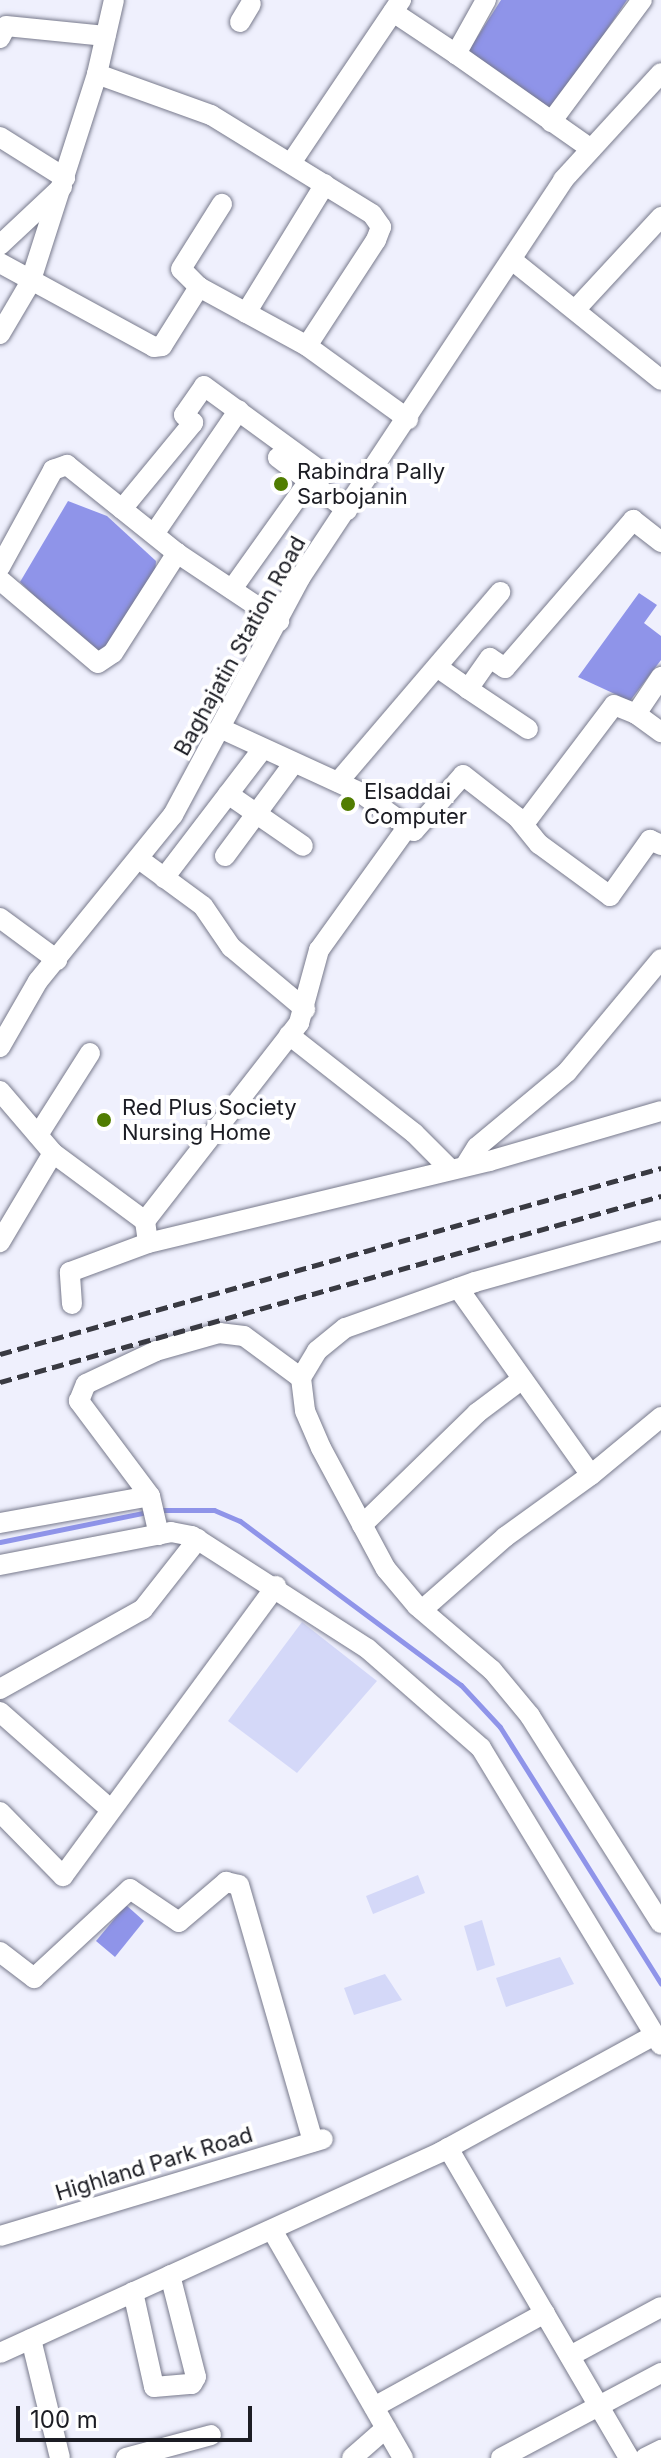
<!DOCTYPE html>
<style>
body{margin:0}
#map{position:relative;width:661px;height:2458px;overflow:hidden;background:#eff0fd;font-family:Inter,sans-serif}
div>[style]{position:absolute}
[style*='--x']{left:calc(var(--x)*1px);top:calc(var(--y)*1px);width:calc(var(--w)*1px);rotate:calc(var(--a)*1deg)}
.green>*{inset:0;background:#d4d8f8}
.water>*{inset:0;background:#8f94e9}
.stream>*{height:5px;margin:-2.5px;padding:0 2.5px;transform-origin:2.5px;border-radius:2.5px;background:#8f94e9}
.roads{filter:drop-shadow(0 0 2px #787a8c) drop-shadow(0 0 2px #787a8c)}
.minor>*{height:20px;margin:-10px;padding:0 10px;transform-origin:10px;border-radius:10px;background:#fff}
.rail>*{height:5px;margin-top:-2.5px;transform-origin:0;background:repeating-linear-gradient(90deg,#393a42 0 12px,transparent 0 18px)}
.dots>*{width:22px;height:22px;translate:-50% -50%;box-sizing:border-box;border:4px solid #fff;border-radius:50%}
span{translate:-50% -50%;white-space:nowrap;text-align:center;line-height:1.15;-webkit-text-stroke:8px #fff;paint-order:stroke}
.poi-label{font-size:22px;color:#1c1d24}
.left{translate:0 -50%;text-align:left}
.street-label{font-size:22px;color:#1c1d24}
.scale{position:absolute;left:16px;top:2406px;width:236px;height:36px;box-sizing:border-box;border:4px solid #1c1d24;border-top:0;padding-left:10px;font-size:24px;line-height:28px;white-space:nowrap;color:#1c1d24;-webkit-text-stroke:6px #fff;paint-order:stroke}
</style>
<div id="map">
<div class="green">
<div style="clip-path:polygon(302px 1622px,377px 1681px,297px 1773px,228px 1721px)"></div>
<div style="clip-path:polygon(418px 1875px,425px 1893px,373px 1914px,366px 1896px)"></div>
<div style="clip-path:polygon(482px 1920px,495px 1965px,477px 1971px,464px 1926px)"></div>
<div style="clip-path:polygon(560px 1957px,574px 1984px,506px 2007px,496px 1978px)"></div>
<div style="clip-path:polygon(385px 1974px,402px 2000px,354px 2015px,344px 1988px)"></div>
</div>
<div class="water">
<div style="clip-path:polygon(501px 0,627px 0,553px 110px,467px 53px)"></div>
<div style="clip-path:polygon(68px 501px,107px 516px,156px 561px,154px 588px,99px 659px,20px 582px)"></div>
<div style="clip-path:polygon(639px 593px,657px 605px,644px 623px,661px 636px,661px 660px,630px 701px,578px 677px)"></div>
<div style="clip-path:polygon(126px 1905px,144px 1921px,115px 1957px,96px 1941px)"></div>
</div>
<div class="stream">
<div style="--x:158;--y:1510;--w:56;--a:0"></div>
<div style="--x:214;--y:1510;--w:28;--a:23"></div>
<div style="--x:240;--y:1521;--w:275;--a:36.6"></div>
<div style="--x:461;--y:1685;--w:57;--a:47.1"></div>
<div style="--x:500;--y:1727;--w:303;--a:57.9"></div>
<div style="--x:0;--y:1542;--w:151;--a:-11.5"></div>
</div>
<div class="roads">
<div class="minor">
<div style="--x:486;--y:0;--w:62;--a:119.1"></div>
<div style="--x:456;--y:54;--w:165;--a:35.1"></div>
<div style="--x:393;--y:12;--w:76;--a:33.7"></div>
<div style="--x:240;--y:22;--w:21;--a:-59"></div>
<div style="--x:0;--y:38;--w:13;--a:-63"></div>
<div style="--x:6;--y:26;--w:100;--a:5.7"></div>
<div style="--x:97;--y:74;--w:76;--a:-77.1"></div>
<div style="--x:551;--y:122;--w:152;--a:-53.3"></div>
<div style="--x:0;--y:137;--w:77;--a:32.2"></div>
<div style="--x:291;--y:163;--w:197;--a:-56"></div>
<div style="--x:0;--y:245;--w:85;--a:-43.1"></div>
<div style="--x:512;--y:260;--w:191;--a:38.8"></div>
<div style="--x:0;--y:263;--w:175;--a:28.6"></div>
<div style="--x:154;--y:347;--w:8;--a:-7"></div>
<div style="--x:162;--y:346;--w:70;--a:-57.9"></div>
<div style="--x:199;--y:287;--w:123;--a:28.6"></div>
<div style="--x:199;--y:287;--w:25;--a:-135"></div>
<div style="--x:181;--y:269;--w:77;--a:-57.8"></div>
<div style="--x:575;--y:310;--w:127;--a:-47.2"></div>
<div style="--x:246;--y:313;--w:151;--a:-58.5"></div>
<div style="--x:0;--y:334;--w:59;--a:-59.5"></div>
<div style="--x:30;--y:283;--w:219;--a:-72.2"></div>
<div style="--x:97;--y:74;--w:121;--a:19.8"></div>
<div style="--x:211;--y:115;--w:189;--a:31.6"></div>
<div style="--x:372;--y:214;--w:16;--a:55"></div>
<div style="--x:381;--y:227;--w:14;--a:111"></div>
<div style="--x:376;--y:240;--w:126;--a:123.1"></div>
<div style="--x:307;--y:346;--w:125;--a:35.9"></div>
<div style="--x:122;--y:509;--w:112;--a:-50.5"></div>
<div style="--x:193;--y:423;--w:12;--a:-138"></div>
<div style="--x:184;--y:415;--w:35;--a:-55"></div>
<div style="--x:204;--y:386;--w:141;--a:36.1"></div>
<div style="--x:318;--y:469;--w:15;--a:127"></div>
<div style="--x:309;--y:481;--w:48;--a:37.3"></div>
<div style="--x:154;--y:534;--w:150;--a:-55.6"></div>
<div style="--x:0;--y:567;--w:111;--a:-61.3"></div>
<div style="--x:53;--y:470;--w:15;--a:-20"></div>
<div style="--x:67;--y:465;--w:141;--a:38.7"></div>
<div style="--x:177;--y:553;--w:123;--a:33.7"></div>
<div style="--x:0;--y:580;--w:128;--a:40.3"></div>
<div style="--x:98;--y:663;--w:18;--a:-34"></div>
<div style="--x:113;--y:653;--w:119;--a:-57.4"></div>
<div style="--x:232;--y:589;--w:133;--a:-54.5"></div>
<div style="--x:309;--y:481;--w:39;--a:-143"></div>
<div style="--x:437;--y:667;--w:38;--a:35"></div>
<div style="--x:468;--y:689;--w:38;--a:-55"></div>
<div style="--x:490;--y:658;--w:18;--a:34"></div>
<div style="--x:505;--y:668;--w:196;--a:-49.1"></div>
<div style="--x:633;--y:520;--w:36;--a:38"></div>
<div style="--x:468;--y:689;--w:72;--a:33.7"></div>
<div style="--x:636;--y:714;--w:31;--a:36"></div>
<div style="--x:222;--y:729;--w:153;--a:24.7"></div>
<div style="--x:361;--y:793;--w:65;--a:35.6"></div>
<div style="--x:414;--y:831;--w:74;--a:-48.8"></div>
<div style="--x:463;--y:775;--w:68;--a:37.9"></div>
<div style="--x:517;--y:817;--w:35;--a:51"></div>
<div style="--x:539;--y:844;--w:88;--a:36.2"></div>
<div style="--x:610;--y:896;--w:69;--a:-54.5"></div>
<div style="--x:650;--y:840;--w:12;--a:24"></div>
<div style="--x:338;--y:782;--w:250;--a:-49.5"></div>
<div style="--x:228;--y:794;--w:91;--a:34.7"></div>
<div style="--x:524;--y:824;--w:149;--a:-52.9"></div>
<div style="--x:614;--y:705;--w:24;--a:22"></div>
<div style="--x:636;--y:714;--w:45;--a:-56"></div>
<div style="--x:225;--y:856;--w:114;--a:-53.5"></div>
<div style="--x:139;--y:859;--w:79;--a:36.3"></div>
<div style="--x:203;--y:906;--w:50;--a:55.7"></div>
<div style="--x:231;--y:947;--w:97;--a:40"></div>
<div style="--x:164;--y:878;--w:160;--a:-52.6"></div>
<div style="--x:0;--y:918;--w:71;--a:36.4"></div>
<div style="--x:289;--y:1035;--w:159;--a:38.1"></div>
<div style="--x:414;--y:1133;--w:51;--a:45"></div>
<div style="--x:0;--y:1047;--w:76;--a:-60.1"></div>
<div style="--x:38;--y:981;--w:214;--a:-50.9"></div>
<div style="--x:173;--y:815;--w:269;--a:-61.8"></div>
<div style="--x:300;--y:578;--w:477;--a:-56.5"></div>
<div style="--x:563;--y:180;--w:145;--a:-47.5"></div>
<div style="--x:0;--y:1091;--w:82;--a:49.5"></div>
<div style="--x:53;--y:1153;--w:104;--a:120.8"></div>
<div style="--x:38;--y:1135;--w:97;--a:-57.6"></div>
<div style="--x:53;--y:1153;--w:114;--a:36.5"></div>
<div style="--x:145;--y:1221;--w:251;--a:-52.1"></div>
<div style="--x:299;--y:1023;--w:76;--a:-74.7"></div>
<div style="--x:319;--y:950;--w:149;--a:-54.3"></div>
<div style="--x:465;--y:1166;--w:22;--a:-58"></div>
<div style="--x:477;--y:1147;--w:117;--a:-39.8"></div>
<div style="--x:567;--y:1072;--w:147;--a:-50.2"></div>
<div style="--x:145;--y:1221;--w:22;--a:82"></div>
<div style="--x:148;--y:1243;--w:351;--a:-13.5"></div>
<div style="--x:489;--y:1161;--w:179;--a:-16.2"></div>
<div style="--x:661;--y:1230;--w:193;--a:164.4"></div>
<div style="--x:475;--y:1282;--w:138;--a:160.5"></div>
<div style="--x:345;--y:1328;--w:36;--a:141"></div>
<div style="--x:317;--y:1351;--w:31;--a:121"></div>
<div style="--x:301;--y:1378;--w:33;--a:83"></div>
<div style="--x:305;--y:1411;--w:40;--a:66.6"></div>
<div style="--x:321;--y:1448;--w:137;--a:61.8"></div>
<div style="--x:386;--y:1569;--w:48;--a:50"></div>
<div style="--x:417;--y:1606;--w:99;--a:40.5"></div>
<div style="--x:492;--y:1670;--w:60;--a:50.4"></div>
<div style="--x:530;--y:1716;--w:245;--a:57.7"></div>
<div style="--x:458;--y:1288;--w:229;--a:54.6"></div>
<div style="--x:591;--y:1475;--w:91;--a:-39.6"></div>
<div style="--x:72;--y:1304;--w:32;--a:-94"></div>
<div style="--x:70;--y:1272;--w:83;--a:-20.4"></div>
<div style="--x:0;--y:1523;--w:152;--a:-10.2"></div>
<div style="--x:362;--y:1525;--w:161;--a:-44.2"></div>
<div style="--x:477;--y:1413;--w:55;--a:-36.9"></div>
<div style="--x:159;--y:1535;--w:40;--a:-103"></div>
<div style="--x:150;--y:1496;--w:119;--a:-126.8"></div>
<div style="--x:79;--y:1401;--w:18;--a:-68"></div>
<div style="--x:86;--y:1384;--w:77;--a:-25.2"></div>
<div style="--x:156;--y:1351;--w:66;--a:-15.9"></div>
<div style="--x:219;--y:1333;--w:25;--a:7"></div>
<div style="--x:244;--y:1336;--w:71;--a:36.4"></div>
<div style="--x:0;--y:1565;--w:174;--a:-10.9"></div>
<div style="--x:171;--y:1532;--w:21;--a:11"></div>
<div style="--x:192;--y:1536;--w:209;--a:32.7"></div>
<div style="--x:368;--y:1649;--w:150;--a:41.2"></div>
<div style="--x:481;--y:1748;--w:347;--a:58.8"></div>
<div style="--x:422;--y:1610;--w:111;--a:-41.3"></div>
<div style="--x:505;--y:1537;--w:106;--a:-35.8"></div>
<div style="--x:0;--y:1689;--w:164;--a:-29.2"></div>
<div style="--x:143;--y:1609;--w:89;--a:-51.8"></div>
<div style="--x:0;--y:1712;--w:148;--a:41.4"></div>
<div style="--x:0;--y:1812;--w:90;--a:45.5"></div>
<div style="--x:63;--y:1876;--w:360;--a:-53.7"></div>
<div style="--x:0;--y:1952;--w:43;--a:37.4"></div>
<div style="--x:34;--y:1978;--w:131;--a:-42.8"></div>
<div style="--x:130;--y:1889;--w:59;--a:34"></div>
<div style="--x:179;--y:1922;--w:62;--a:-40.4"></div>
<div style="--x:226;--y:1882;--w:13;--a:13"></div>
<div style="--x:239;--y:1885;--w:267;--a:73.9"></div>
<div style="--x:448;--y:2148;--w:359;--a:59.7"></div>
<div style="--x:272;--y:2230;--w:263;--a:60.1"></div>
<div style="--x:0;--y:2236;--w:337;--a:-16.7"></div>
<div style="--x:133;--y:2292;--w:97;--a:77.5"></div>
<div style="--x:154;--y:2387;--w:38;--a:-5"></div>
<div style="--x:192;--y:2384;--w:8;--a:-60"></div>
<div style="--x:196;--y:2377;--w:105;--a:-104.3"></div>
<div style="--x:31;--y:2339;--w:122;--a:76.3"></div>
<div style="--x:0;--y:2353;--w:485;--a:-24.5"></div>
<div style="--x:441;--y:2152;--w:244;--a:-28.7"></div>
<div style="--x:570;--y:2356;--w:103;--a:-28.3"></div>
<div style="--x:374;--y:2407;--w:195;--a:-28.8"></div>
<div style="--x:126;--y:2458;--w:88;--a:-15.1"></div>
<div style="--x:352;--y:2458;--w:45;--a:-41.4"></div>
<div style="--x:501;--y:2458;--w:181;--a:-28"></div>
<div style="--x:645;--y:2458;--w:18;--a:-27"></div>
</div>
</div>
<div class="rail">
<div style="--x:0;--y:1354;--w:687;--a:-15.72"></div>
<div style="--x:0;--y:1382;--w:687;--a:-15.72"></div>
</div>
<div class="dots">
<div style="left:281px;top:484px;background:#517d01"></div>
<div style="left:348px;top:804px;background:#517d01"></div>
<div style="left:104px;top:1120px;background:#517d01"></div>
</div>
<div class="poi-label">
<span class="left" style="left:297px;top:484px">Rabindra Pally<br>Sarbojanin</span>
<span class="left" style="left:364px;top:804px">Elsaddai<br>Computer</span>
<span class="left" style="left:122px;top:1120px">Red Plus Society<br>Nursing Home</span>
</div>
<div class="street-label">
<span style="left:240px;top:646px;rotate:-61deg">Baghajatin Station Road</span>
<span style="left:154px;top:2164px;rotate:-17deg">Highland Park Road</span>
</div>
<div class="scale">100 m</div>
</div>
